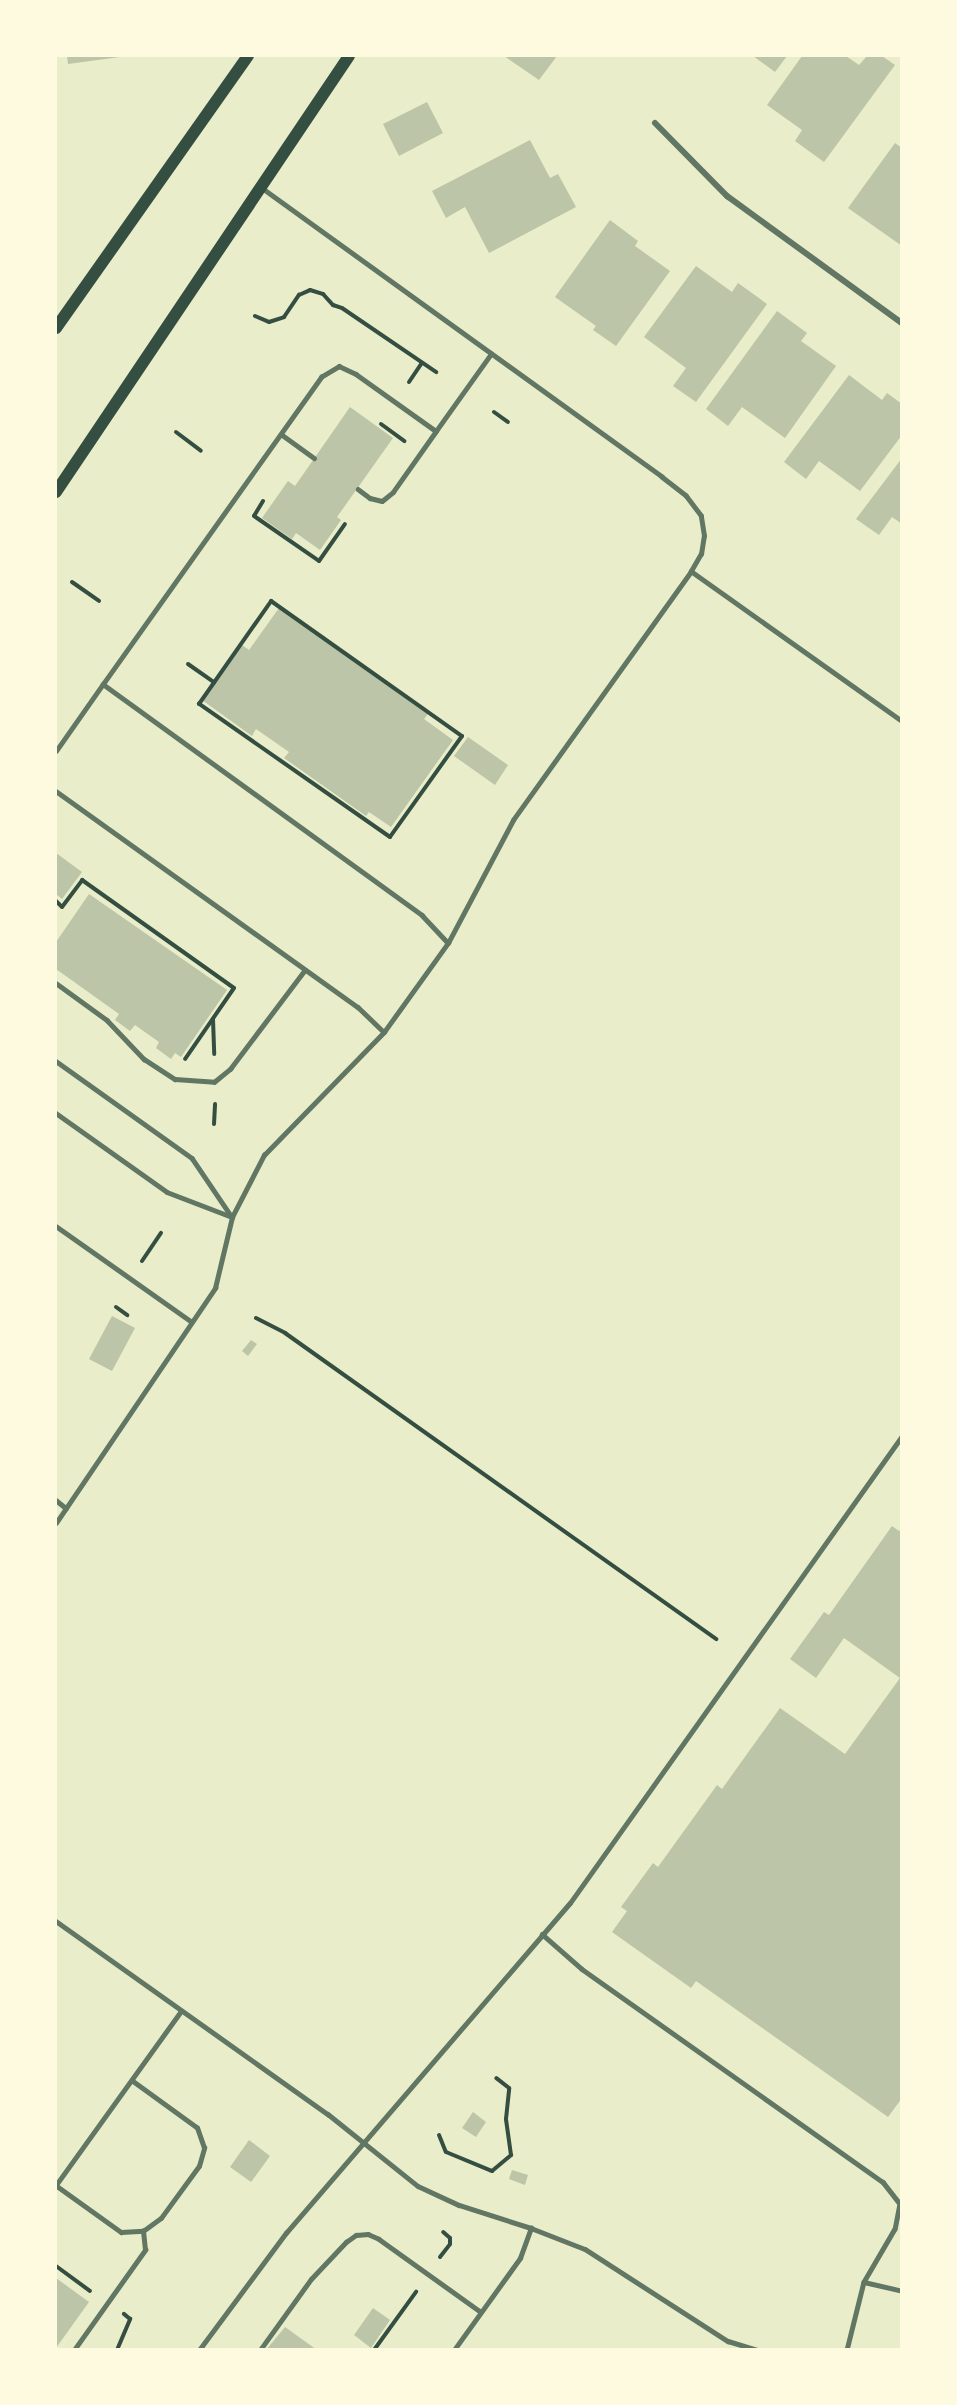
<!DOCTYPE html>
<style>
body{margin:0}
#map{position:relative;width:957px;height:2405px;overflow:hidden;background:#e9edc9;font-family:Helvetica,sans-serif}
div>[style]{position:absolute}
[style*='--x']{left:calc(var(--x)*1px);top:calc(var(--y)*1px);width:calc(var(--w)*1px);rotate:calc(var(--a)*1deg)}
.building>*{inset:0;background:#bcc5a7}
.path>*{height:4px;margin:-2px;padding:0 2px;transform-origin:2px;border-radius:2px;background:#344e41}
.service>*{height:4.5px;margin:-2.25px;padding:0 2.25px;transform-origin:2.25px;border-radius:2.25px;background:#617663}
.minor>*{height:6px;margin:-3px;padding:0 3px;transform-origin:3px;border-radius:3px;background:#617663}
.secondary>*{height:12px;margin:-6px;padding:0 6px;transform-origin:6px;border-radius:6px;background:#344e41}
span{translate:-50% -50%;white-space:nowrap;text-align:center;line-height:1.15;-webkit-text-stroke:5px #fefae0;paint-order:stroke}
.frame{position:absolute;inset:0;border:57px solid #fefae0;pointer-events:none}
</style>
<div id="map">
<div class="building">
<div style="clip-path:polygon(67px 56px,120px 56px,120px 57px,68px 64px)"></div>
<div style="clip-path:polygon(504px 56px,557px 56px,539px 80px)"></div>
<div style="clip-path:polygon(753px 56px,787px 56px,775px 72px)"></div>
<div style="clip-path:polygon(802px 56px,846px 56px,859px 65px,867px 56px,882px 56px,895px 65px,824px 162px,795px 141px,802px 130px,767px 105px)"></div>
<div style="clip-path:polygon(427px 102px,443px 133px,399px 156px,383px 124px)"></div>
<div style="clip-path:polygon(530px 140px,550px 178px,558px 174px,576px 207px,489px 253px,465px 207px,446px 218px,432px 191px)"></div>
<div style="clip-path:polygon(895px 143px,902px 148px,902px 246px,848px 208px)"></div>
<div style="clip-path:polygon(610px 220px,638px 241px,635px 246px,670px 271px,616px 346px,593px 330px,596px 326px,555px 297px)"></div>
<div style="clip-path:polygon(696px 266px,732px 292px,738px 283px,767px 304px,696px 402px,673px 386px,686px 368px,644px 337px)"></div>
<div style="clip-path:polygon(777px 311px,807px 333px,801px 341px,836px 366px,785px 438px,742px 407px,728px 426px,706px 409px)"></div>
<div style="clip-path:polygon(849px 375px,882px 400px,887px 393px,902px 404px,902px 435px,860px 491px,819px 461px,806px 479px,784px 462px)"></div>
<div style="clip-path:polygon(350px 407px,393px 438px,337px 517px,341px 520px,320px 550px,296px 533px,292px 539px,262px 518px,288px 481px,295px 486px)"></div>
<div style="clip-path:polygon(902px 458px,902px 524px,892px 517px,879px 535px,856px 519px)"></div>
<div style="clip-path:polygon(279px 608px,428px 714px,424px 719px,453px 740px,391px 827px,369px 812px,366px 816px,284px 758px,289px 752px,256px 729px,252px 736px,202px 700px,242px 645px,249px 650px)"></div>
<div style="clip-path:polygon(468px 737px,508px 765px,495px 785px,454px 756px)"></div>
<div style="clip-path:polygon(56px 853px,82px 872px,62px 899px,56px 894px)"></div>
<div style="clip-path:polygon(89px 894px,227px 990px,181px 1057px,175px 1053px,171px 1059px,156px 1048px,159px 1042px,135px 1025px,130px 1031px,115px 1020px,119px 1014px,56px 969px,56px 942px)"></div>
<div style="clip-path:polygon(112px 1316px,135px 1328px,112px 1371px,89px 1359px)"></div>
<div style="clip-path:polygon(251px 1340px,257px 1344px,248px 1356px,242px 1351px)"></div>
<div style="clip-path:polygon(892px 1526px,899px 1531px,902px 1528px,902px 2098px,888px 2117px,696px 1981px,691px 1988px,612px 1932px,627px 1911px,621px 1907px,653px 1863px,658px 1867px,717px 1785px,722px 1789px,780px 1708px,845px 1754px,900px 1678px,844px 1638px,816px 1678px,790px 1659px,824px 1612px,829px 1615px)"></div>
<div style="clip-path:polygon(473px 2112px,486px 2122px,476px 2137px,462px 2128px)"></div>
<div style="clip-path:polygon(249px 2140px,270px 2156px,251px 2182px,230px 2167px)"></div>
<div style="clip-path:polygon(512px 2170px,528px 2175px,525px 2185px,509px 2179px)"></div>
<div style="clip-path:polygon(56px 2278px,89px 2302px,56px 2348px)"></div>
<div style="clip-path:polygon(373px 2308px,390px 2320px,371px 2348px,354px 2335px)"></div>
<div style="clip-path:polygon(285px 2327px,317px 2350px,266px 2350px)"></div>
</div>
<div class="path">
<div style="--x:255;--y:316;--w:15;--a:23"></div>
<div style="--x:269;--y:322;--w:16;--a:-18"></div>
<div style="--x:284;--y:317;--w:27;--a:-56"></div>
<div style="--x:299;--y:295;--w:12;--a:-24"></div>
<div style="--x:310;--y:290;--w:14;--a:17"></div>
<div style="--x:323;--y:294;--w:15;--a:48"></div>
<div style="--x:333;--y:305;--w:9;--a:18"></div>
<div style="--x:342;--y:308;--w:114;--a:34.2"></div>
<div style="--x:409;--y:382;--w:23;--a:-56"></div>
<div style="--x:494;--y:412;--w:17;--a:36"></div>
<div style="--x:381;--y:424;--w:29;--a:36"></div>
<div style="--x:176;--y:432;--w:31;--a:37"></div>
<div style="--x:263;--y:501;--w:17;--a:121"></div>
<div style="--x:254;--y:516;--w:79;--a:34.7"></div>
<div style="--x:319;--y:561;--w:45;--a:-54.9"></div>
<div style="--x:72;--y:582;--w:33;--a:35"></div>
<div style="--x:271;--y:601;--w:234;--a:35.3"></div>
<div style="--x:462;--y:736;--w:124;--a:125.5"></div>
<div style="--x:390;--y:837;--w:233;--a:-145.1"></div>
<div style="--x:199;--y:704;--w:126;--a:-55"></div>
<div style="--x:188;--y:664;--w:32;--a:35"></div>
<div style="--x:56;--y:901;--w:8;--a:45"></div>
<div style="--x:62;--y:907;--w:34;--a:-53"></div>
<div style="--x:82;--y:880;--w:186;--a:35.4"></div>
<div style="--x:234;--y:988;--w:86;--a:124.6"></div>
<div style="--x:213;--y:1019;--w:35;--a:88"></div>
<div style="--x:214;--y:1124;--w:20;--a:-87"></div>
<div style="--x:142;--y:1261;--w:34;--a:-56"></div>
<div style="--x:116;--y:1307;--w:14;--a:36"></div>
<div style="--x:256;--y:1318;--w:33;--a:27"></div>
<div style="--x:285;--y:1333;--w:529;--a:35.37"></div>
<div style="--x:439;--y:2135;--w:18;--a:68"></div>
<div style="--x:446;--y:2152;--w:50;--a:22.4"></div>
<div style="--x:492;--y:2171;--w:25;--a:-40"></div>
<div style="--x:511;--y:2155;--w:36;--a:-98"></div>
<div style="--x:506;--y:2119;--w:31;--a:-84"></div>
<div style="--x:509;--y:2088;--w:16;--a:-142"></div>
<div style="--x:440;--y:2257;--w:16;--a:-52"></div>
<div style="--x:450;--y:2244;--w:6;--a:-90"></div>
<div style="--x:450;--y:2238;--w:9;--a:-139"></div>
<div style="--x:56;--y:2266;--w:42;--a:36.3"></div>
<div style="--x:117;--y:2350;--w:34;--a:-67"></div>
<div style="--x:130;--y:2319;--w:8;--a:-140"></div>
<div style="--x:374;--y:2350;--w:72;--a:-54.1"></div>
</div>
<div class="service">
<div style="--x:281;--y:434;--w:41;--a:36"></div>
<div style="--x:358;--y:489;--w:15;--a:37"></div>
<div style="--x:370;--y:498;--w:12;--a:14"></div>
<div style="--x:382;--y:501;--w:14;--a:-39"></div>
<div style="--x:393;--y:492;--w:75;--a:-54.8"></div>
<div style="--x:691;--y:571;--w:259;--a:35.4"></div>
<div style="--x:103;--y:684;--w:377;--a:-54.6"></div>
<div style="--x:321;--y:377;--w:21;--a:-31"></div>
<div style="--x:339;--y:366;--w:19;--a:25"></div>
<div style="--x:356;--y:374;--w:98;--a:35.5"></div>
<div style="--x:436;--y:431;--w:95;--a:-54.5"></div>
<div style="--x:56;--y:751;--w:82;--a:-55"></div>
<div style="--x:103;--y:684;--w:394;--a:35.9"></div>
<div style="--x:422;--y:915;--w:38;--a:47"></div>
<div style="--x:56;--y:791;--w:371;--a:35.6"></div>
<div style="--x:358;--y:1007;--w:36;--a:44"></div>
<div style="--x:56;--y:983;--w:63;--a:36"></div>
<div style="--x:107;--y:1020;--w:54;--a:46.5"></div>
<div style="--x:144;--y:1059;--w:37;--a:33"></div>
<div style="--x:175;--y:1079;--w:39;--a:4"></div>
<div style="--x:214;--y:1082;--w:21;--a:-39"></div>
<div style="--x:230;--y:1069;--w:124;--a:-52.9"></div>
<div style="--x:56;--y:1061;--w:167;--a:35.5"></div>
<div style="--x:192;--y:1158;--w:71;--a:55.9"></div>
<div style="--x:56;--y:1113;--w:136;--a:35.4"></div>
<div style="--x:167;--y:1192;--w:70;--a:21"></div>
<div style="--x:56;--y:1226;--w:166;--a:35.2"></div>
<div style="--x:56;--y:1500;--w:13;--a:39"></div>
<div style="--x:56;--y:1523;--w:284;--a:-55.9"></div>
<div style="--x:215;--y:1288;--w:73;--a:-76.5"></div>
<div style="--x:232;--y:1217;--w:70;--a:-62.7"></div>
<div style="--x:264;--y:1155;--w:172;--a:-45.7"></div>
<div style="--x:384;--y:1032;--w:110;--a:-54.3"></div>
<div style="--x:448;--y:943;--w:139;--a:-62.1"></div>
<div style="--x:513;--y:820;--w:306;--a:-54.4"></div>
<div style="--x:691;--y:571;--w:20;--a:-60"></div>
<div style="--x:701;--y:554;--w:18;--a:-81"></div>
<div style="--x:704;--y:536;--w:20;--a:-99"></div>
<div style="--x:701;--y:516;--w:25;--a:-127"></div>
<div style="--x:686;--y:496;--w:31;--a:-142"></div>
<div style="--x:662;--y:477;--w:494;--a:-144.2"></div>
<div style="--x:56;--y:1921;--w:334;--a:35.4"></div>
<div style="--x:328;--y:2114;--w:115;--a:38.7"></div>
<div style="--x:418;--y:2186;--w:45;--a:24.9"></div>
<div style="--x:459;--y:2205;--w:76;--a:17.7"></div>
<div style="--x:531;--y:2228;--w:58;--a:21.3"></div>
<div style="--x:585;--y:2249;--w:170;--a:32.8"></div>
<div style="--x:728;--y:2341;--w:31;--a:17"></div>
<div style="--x:542;--y:1934;--w:53;--a:41.2"></div>
<div style="--x:582;--y:1969;--w:369;--a:35.3"></div>
<div style="--x:883;--y:2182;--w:28;--a:52"></div>
<div style="--x:900;--y:2204;--w:25;--a:101"></div>
<div style="--x:895;--y:2229;--w:61;--a:120.3"></div>
<div style="--x:864;--y:2282;--w:70;--a:104"></div>
<div style="--x:56;--y:2185;--w:214;--a:-54.3"></div>
<div style="--x:57;--y:2186;--w:79;--a:35.7"></div>
<div style="--x:121;--y:2232;--w:22;--a:-3"></div>
<div style="--x:143;--y:2231;--w:22;--a:-36"></div>
<div style="--x:161;--y:2218;--w:64;--a:-53.8"></div>
<div style="--x:199;--y:2166;--w:19;--a:-74"></div>
<div style="--x:204;--y:2148;--w:21;--a:-109"></div>
<div style="--x:197;--y:2128;--w:80;--a:-144.1"></div>
<div style="--x:864;--y:2282;--w:39;--a:13"></div>
<div style="--x:74;--y:2350;--w:123;--a:-54.6"></div>
<div style="--x:145;--y:2250;--w:19;--a:-96"></div>
<div style="--x:199;--y:2350;--w:146;--a:-53.4"></div>
<div style="--x:286;--y:2233;--w:435;--a:-49.3"></div>
<div style="--x:570;--y:1903;--w:573;--a:-54.59"></div>
<div style="--x:260;--y:2350;--w:87;--a:-54.3"></div>
<div style="--x:311;--y:2279;--w:51;--a:-46.6"></div>
<div style="--x:346;--y:2242;--w:12;--a:-35"></div>
<div style="--x:356;--y:2235;--w:12;--a:-5"></div>
<div style="--x:368;--y:2234;--w:12;--a:24"></div>
<div style="--x:379;--y:2239;--w:125;--a:35.6"></div>
<div style="--x:454;--y:2350;--w:113;--a:-54.3"></div>
<div style="--x:520;--y:2258;--w:32;--a:-70"></div>
</div>
<div class="minor">
<div style="--x:655;--y:123;--w:103;--a:45.4"></div>
<div style="--x:727;--y:196;--w:216;--a:36"></div>
</div>
<div class="secondary">
<div style="--x:56;--y:328;--w:333;--a:-54.8"></div>
<div style="--x:56;--y:492;--w:525;--a:-56.1"></div>
</div>
<div class="frame"></div>
</div>
